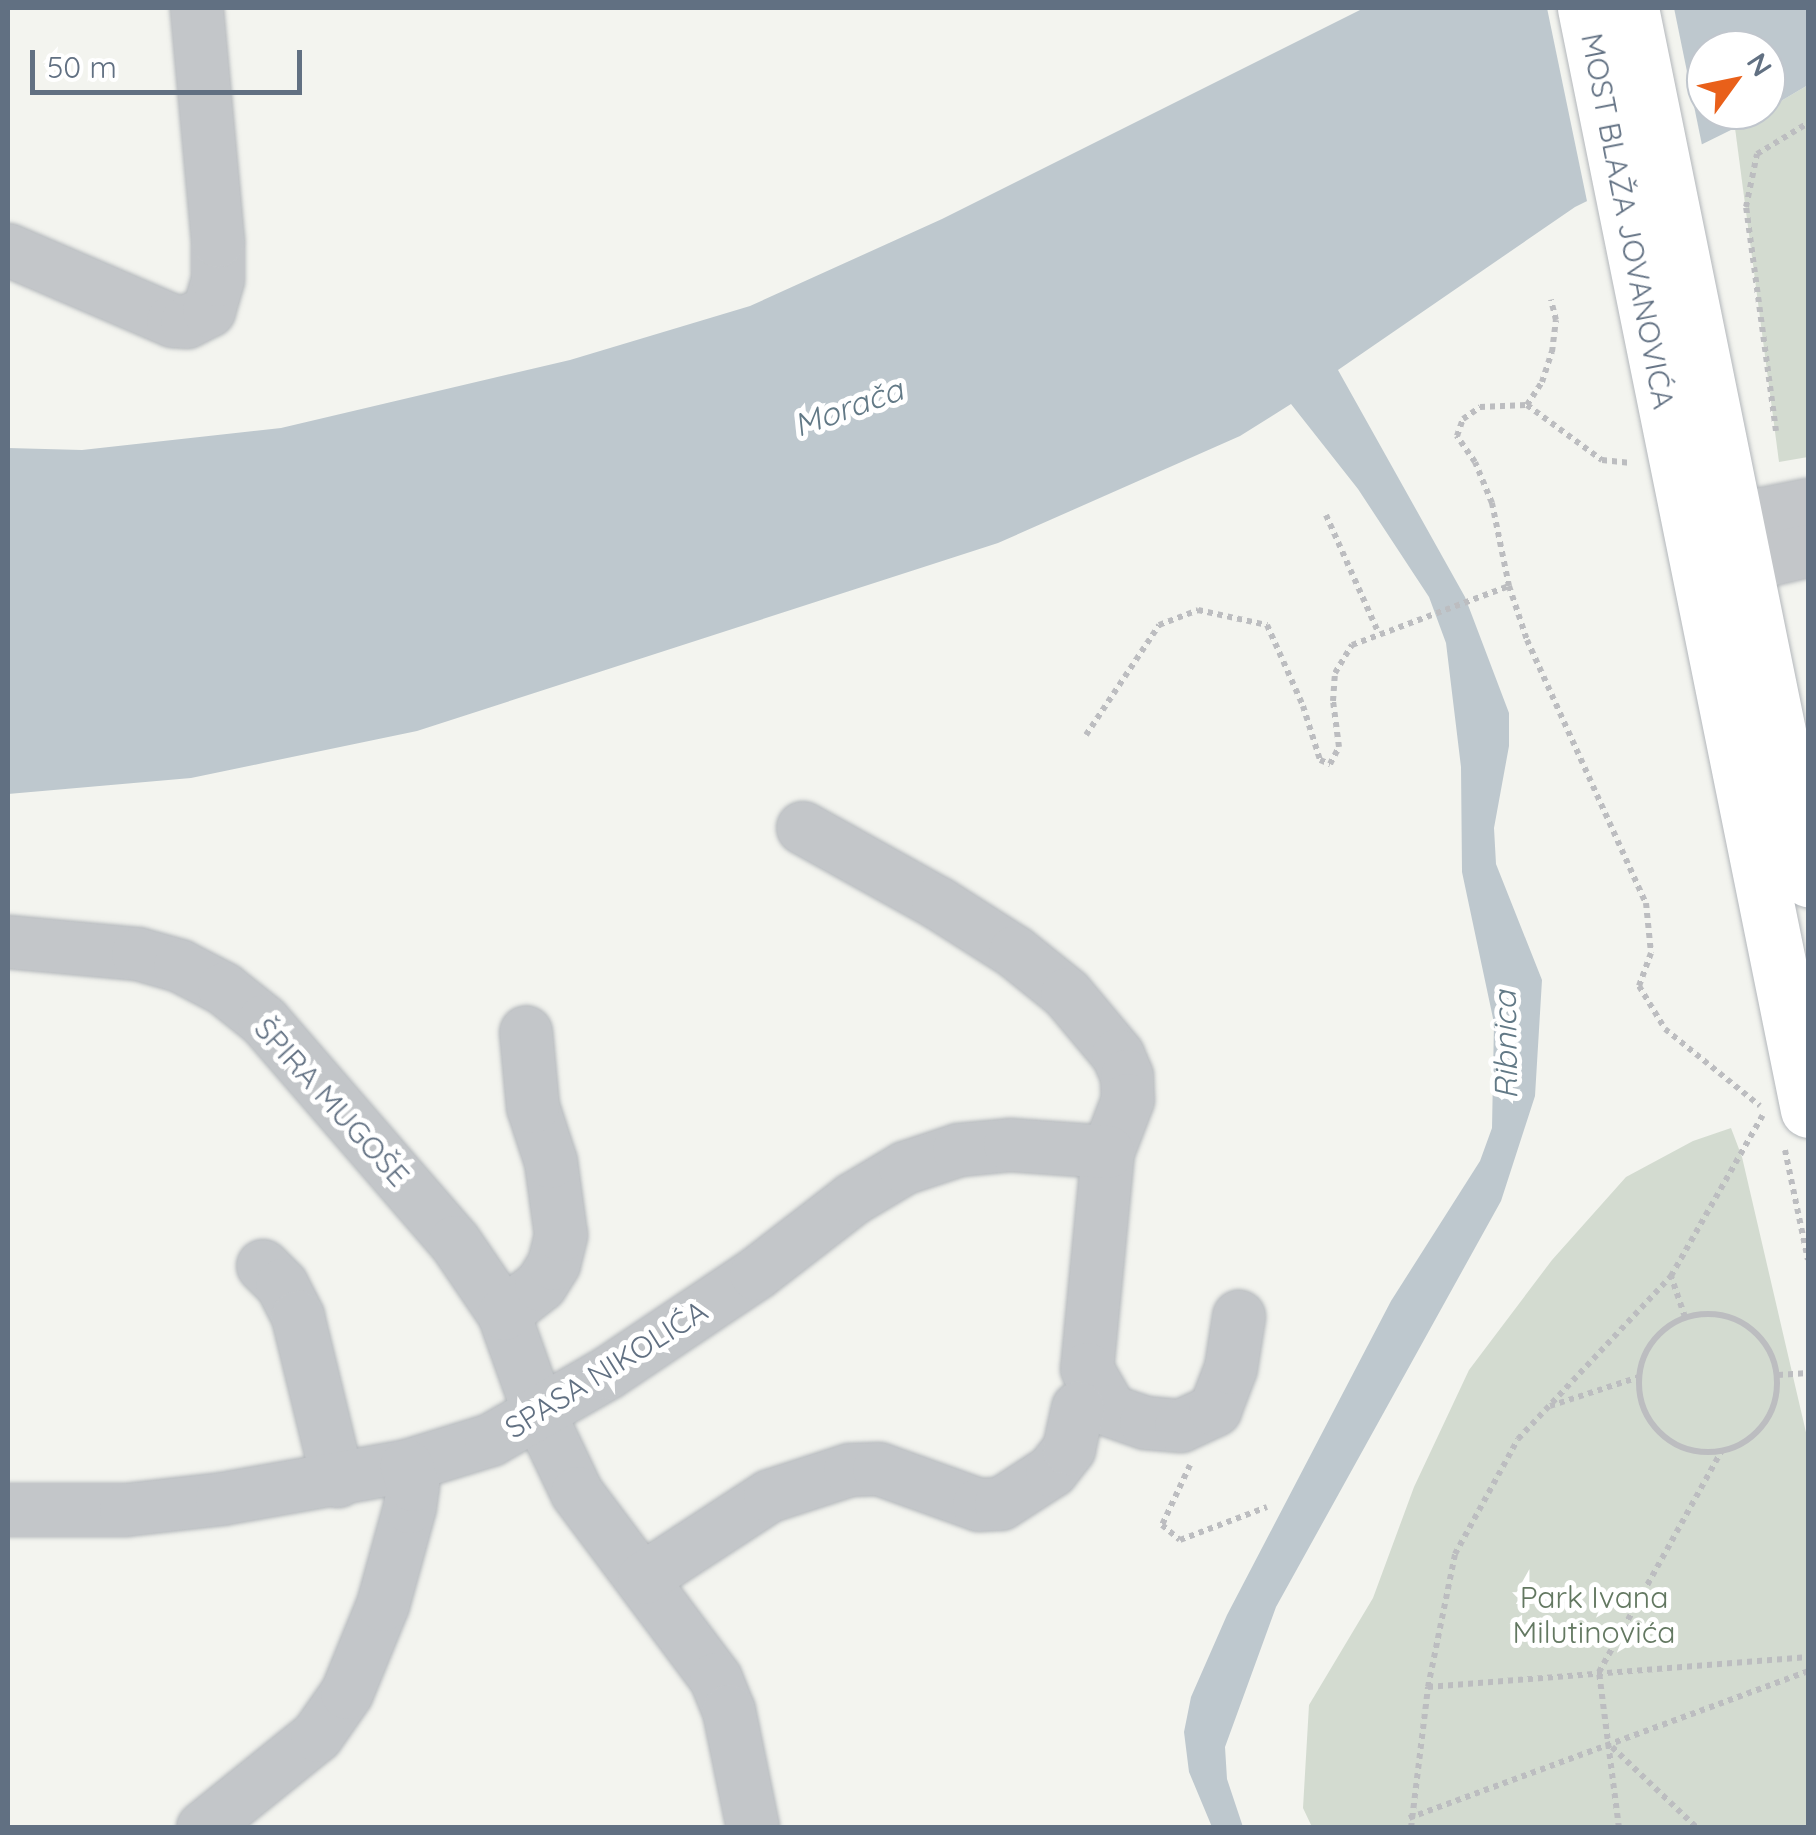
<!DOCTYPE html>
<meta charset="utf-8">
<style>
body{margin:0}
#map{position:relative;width:1816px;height:1835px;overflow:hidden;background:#f3f4ef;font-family:Quicksand,sans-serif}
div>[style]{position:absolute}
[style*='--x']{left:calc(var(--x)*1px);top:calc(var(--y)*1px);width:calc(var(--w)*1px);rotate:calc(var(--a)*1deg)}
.green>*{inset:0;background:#d3dbd0}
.water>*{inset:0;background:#bec8ce}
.pier>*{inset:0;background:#f3f4ef}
.path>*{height:6px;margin-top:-3px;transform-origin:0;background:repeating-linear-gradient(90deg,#bcbdc0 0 5px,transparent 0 10px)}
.path>.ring{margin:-3px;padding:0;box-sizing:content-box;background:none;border:6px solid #bcbdc0;border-radius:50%}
.roads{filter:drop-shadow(0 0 2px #b3b7bb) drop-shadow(0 0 2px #b3b7bb)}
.minor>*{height:52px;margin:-26px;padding:0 26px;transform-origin:26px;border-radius:26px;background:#c3c6c9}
.major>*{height:55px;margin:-27.5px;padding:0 27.5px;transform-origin:27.5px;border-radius:27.5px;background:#fff}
span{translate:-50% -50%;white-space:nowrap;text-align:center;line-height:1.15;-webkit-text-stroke:10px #fff;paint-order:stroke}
.street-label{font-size:30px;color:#617082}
.park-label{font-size:30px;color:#637861}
.water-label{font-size:32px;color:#627986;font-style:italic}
.frame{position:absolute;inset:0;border:10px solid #617082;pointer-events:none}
.north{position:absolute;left:1686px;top:30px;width:100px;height:100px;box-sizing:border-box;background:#fff;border:2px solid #c0c6cd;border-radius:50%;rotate:57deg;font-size:28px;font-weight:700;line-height:40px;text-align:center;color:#617082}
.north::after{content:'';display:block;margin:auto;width:35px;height:45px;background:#e9601a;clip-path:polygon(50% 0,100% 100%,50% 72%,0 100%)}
.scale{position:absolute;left:30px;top:50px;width:272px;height:45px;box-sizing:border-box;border:5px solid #617082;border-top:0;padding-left:12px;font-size:30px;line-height:35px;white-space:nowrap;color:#617082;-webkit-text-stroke:8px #fff;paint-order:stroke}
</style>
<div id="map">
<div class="green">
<div style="clip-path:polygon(1808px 85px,1808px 457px,1779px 462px,1735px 128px)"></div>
<div style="clip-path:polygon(1731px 1128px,1742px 1157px,1808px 1441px,1808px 1827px,1312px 1827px,1303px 1808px,1309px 1705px,1373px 1598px,1414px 1487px,1469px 1370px,1552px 1260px,1626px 1177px,1693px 1141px)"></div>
</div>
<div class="water">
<div style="clip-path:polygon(evenodd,1364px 8px,1808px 8px,1808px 85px,1735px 128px,1575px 207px,1338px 370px,1465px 597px,1509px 713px,1509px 746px,1494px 828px,1496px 864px,1542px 980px,1535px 1096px,1501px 1201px,1276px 1607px,1225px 1747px,1227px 1779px,1243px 1827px,1212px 1827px,1189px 1772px,1184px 1732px,1191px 1697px,1227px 1615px,1391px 1301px,1480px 1161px,1492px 1128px,1494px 1023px,1462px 872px,1461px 767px,1446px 643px,1429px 597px,1358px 489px,1291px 404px,1240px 436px,998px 543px,417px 731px,191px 778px,8px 794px,8px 448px,82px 450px,281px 428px,570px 360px,750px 306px,942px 219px,1364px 8px,1706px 50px,1766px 50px,1766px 110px,1706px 110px,1706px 50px)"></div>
</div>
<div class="pier">
<div style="clip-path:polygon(1547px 8px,1674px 8px,1703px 150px,1588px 206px)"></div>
</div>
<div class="path">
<div style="--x:1527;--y:405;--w:27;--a:-57"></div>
<div style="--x:1542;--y:382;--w:32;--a:-72"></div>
<div style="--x:1552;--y:352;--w:32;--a:-83"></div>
<div style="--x:1556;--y:320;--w:21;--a:-104"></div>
<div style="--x:1776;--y:431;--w:226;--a:-97.6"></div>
<div style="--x:1746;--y:207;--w:54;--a:-78.3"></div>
<div style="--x:1757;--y:154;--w:60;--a:-31.3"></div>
<div style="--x:1326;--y:515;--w:128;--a:66"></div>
<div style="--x:1509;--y:586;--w:85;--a:-101.6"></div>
<div style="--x:1492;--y:503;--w:44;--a:-112.5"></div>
<div style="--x:1475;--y:462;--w:32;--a:-125"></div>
<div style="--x:1457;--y:436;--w:18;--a:-71"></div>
<div style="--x:1463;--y:419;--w:21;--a:-35"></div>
<div style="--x:1480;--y:407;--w:47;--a:-2.4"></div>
<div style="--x:1527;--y:405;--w:93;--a:36.3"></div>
<div style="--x:1602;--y:460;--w:29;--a:6"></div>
<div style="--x:1086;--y:735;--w:132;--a:-56.4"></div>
<div style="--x:1159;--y:625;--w:42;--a:-21"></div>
<div style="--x:1198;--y:610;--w:71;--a:12.3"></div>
<div style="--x:1267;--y:625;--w:89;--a:66"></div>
<div style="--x:1303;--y:706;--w:57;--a:72.5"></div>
<div style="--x:1320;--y:760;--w:11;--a:22"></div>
<div style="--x:1330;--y:764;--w:19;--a:-62"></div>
<div style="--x:1339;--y:747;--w:46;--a:-97.4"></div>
<div style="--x:1333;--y:701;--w:28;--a:-86"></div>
<div style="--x:1335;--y:673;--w:33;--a:-59"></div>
<div style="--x:1352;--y:645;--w:168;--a:-20.6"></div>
<div style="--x:1509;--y:586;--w:57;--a:71.6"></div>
<div style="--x:1527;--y:640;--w:289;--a:65.7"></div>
<div style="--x:1646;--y:903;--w:50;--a:84.3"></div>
<div style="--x:1651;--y:953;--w:35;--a:110"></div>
<div style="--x:1639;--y:986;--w:50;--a:58.8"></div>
<div style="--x:1665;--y:1029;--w:122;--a:39"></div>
<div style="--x:1785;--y:1150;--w:112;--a:78.2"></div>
<div class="ring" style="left:1639px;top:1314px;width:132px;height:132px"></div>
<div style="--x:1685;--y:1317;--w:43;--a:-108.9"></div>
<div style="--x:1671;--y:1276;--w:185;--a:-60.3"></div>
<div style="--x:1778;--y:1375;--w:30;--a:-4"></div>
<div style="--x:1550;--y:1406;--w:94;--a:-18"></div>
<div style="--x:1190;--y:1465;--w:66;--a:115"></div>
<div style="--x:1162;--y:1525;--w:23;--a:40"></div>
<div style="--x:1180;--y:1540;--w:93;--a:-20.8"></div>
<div style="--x:1428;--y:1687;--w:381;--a:-4.5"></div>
<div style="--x:1612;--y:1747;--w:117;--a:43.6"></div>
<div style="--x:1409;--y:1818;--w:425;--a:-20.2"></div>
<div style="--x:1411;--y:1828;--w:142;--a:-83.1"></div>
<div style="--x:1428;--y:1687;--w:136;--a:-78.5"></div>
<div style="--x:1455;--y:1554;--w:131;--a:-61.3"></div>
<div style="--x:1518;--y:1439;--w:224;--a:-46.8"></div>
<div style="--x:1619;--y:1828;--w:157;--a:-97.3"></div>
<div style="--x:1599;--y:1672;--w:252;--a:-61"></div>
</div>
<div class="roads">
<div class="minor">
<div style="--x:8;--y:250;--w:180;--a:23.3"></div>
<div style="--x:173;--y:321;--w:14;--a:4"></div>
<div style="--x:187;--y:322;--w:25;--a:-27"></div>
<div style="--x:209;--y:311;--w:32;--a:-74"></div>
<div style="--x:218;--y:280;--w:39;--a:-90"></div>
<div style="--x:218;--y:241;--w:234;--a:-95.2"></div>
<div style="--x:1692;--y:528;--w:118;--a:-11.2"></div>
<div style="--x:1701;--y:576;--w:110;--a:-13.2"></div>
<div style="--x:803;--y:828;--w:154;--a:29.1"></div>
<div style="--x:938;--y:903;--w:91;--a:32.5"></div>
<div style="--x:1015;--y:952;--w:67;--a:38.9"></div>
<div style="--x:1067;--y:994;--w:80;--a:50.1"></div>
<div style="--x:1118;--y:1055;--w:23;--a:67"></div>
<div style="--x:1127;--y:1076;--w:24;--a:88"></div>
<div style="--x:1128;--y:1100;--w:56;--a:111"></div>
<div style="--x:1108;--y:1152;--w:218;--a:95.5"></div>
<div style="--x:1087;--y:1369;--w:48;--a:60.3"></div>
<div style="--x:1111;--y:1411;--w:37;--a:19"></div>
<div style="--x:1146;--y:1423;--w:35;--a:5"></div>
<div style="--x:1181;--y:1426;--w:38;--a:-25"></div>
<div style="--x:1215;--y:1410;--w:45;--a:-69.1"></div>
<div style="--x:1231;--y:1368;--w:52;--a:-81.1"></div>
<div style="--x:8;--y:942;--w:131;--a:5.3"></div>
<div style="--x:138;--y:954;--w:44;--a:15.9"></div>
<div style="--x:180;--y:966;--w:50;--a:27.6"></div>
<div style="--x:224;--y:989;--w:51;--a:38.7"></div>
<div style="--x:264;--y:1021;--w:292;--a:49.2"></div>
<div style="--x:455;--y:1242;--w:87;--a:55.8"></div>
<div style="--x:504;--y:1314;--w:107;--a:70.4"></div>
<div style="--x:540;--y:1415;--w:86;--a:64.6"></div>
<div style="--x:577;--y:1493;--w:232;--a:53.2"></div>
<div style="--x:716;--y:1679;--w:35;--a:68"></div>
<div style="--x:729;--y:1711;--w:119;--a:78.4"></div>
<div style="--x:263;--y:1266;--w:27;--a:45"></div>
<div style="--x:282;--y:1285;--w:36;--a:63"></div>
<div style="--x:298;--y:1317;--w:169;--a:76.3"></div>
<div style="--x:504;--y:1314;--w:47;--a:-38.1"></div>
<div style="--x:541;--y:1285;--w:25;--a:-58"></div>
<div style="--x:554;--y:1264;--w:30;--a:-76"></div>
<div style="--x:561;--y:1235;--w:74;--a:-97.8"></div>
<div style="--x:551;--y:1162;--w:58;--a:-108.1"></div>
<div style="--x:533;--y:1107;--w:75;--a:-95.3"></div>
<div style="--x:8;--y:1510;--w:118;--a:0"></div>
<div style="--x:126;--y:1510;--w:97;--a:-6.5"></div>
<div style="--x:222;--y:1499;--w:188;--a:-10.1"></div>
<div style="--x:407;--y:1466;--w:88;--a:-17.2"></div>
<div style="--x:491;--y:1440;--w:135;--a:-29.8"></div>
<div style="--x:608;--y:1373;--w:178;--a:-33.8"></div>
<div style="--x:756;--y:1274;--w:123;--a:-37.7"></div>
<div style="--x:853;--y:1199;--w:61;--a:-30.8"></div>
<div style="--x:905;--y:1168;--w:57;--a:-18.4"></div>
<div style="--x:959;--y:1150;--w:51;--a:-5.6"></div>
<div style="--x:1010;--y:1145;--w:98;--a:4.1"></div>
<div style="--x:644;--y:1578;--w:150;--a:-33.1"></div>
<div style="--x:770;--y:1496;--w:84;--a:-18"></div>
<div style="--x:850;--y:1470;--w:29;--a:-2"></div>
<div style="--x:879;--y:1469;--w:106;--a:19.8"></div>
<div style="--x:979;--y:1505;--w:22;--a:-3"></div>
<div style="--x:1001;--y:1504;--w:61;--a:-32.9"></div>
<div style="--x:1052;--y:1471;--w:28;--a:-52"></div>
<div style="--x:1069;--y:1449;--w:42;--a:-77.6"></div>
<div style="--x:203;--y:1828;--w:146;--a:-38.9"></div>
<div style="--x:317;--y:1736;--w:52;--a:-55.1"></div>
<div style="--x:347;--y:1693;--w:95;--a:-67.8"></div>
<div style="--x:383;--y:1605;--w:102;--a:-74.6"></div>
<div style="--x:410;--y:1507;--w:22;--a:-82"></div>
<div style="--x:413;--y:1485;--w:20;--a:-108"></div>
</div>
<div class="major">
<div style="--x:1585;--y:8;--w:1124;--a:78.56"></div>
<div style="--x:1631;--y:8;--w:889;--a:78.51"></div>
</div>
</div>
<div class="street-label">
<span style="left:1628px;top:221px;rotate:79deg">MOST BLAŽA JOVANOVIĆA</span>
<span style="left:332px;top:1102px;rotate:48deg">ŠPIRA MUGOŠE</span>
<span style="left:606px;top:1369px;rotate:-32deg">SPASA NIKOLIĆA</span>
</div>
<div class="park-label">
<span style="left:1594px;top:1614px">Park Ivana<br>Milutinovića</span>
</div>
<div class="water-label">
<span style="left:848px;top:407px;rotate:-20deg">Morača</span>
<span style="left:1505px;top:1045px;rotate:-91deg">Ribnica</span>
</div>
<div class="frame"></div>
<div class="north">N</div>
<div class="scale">50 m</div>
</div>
